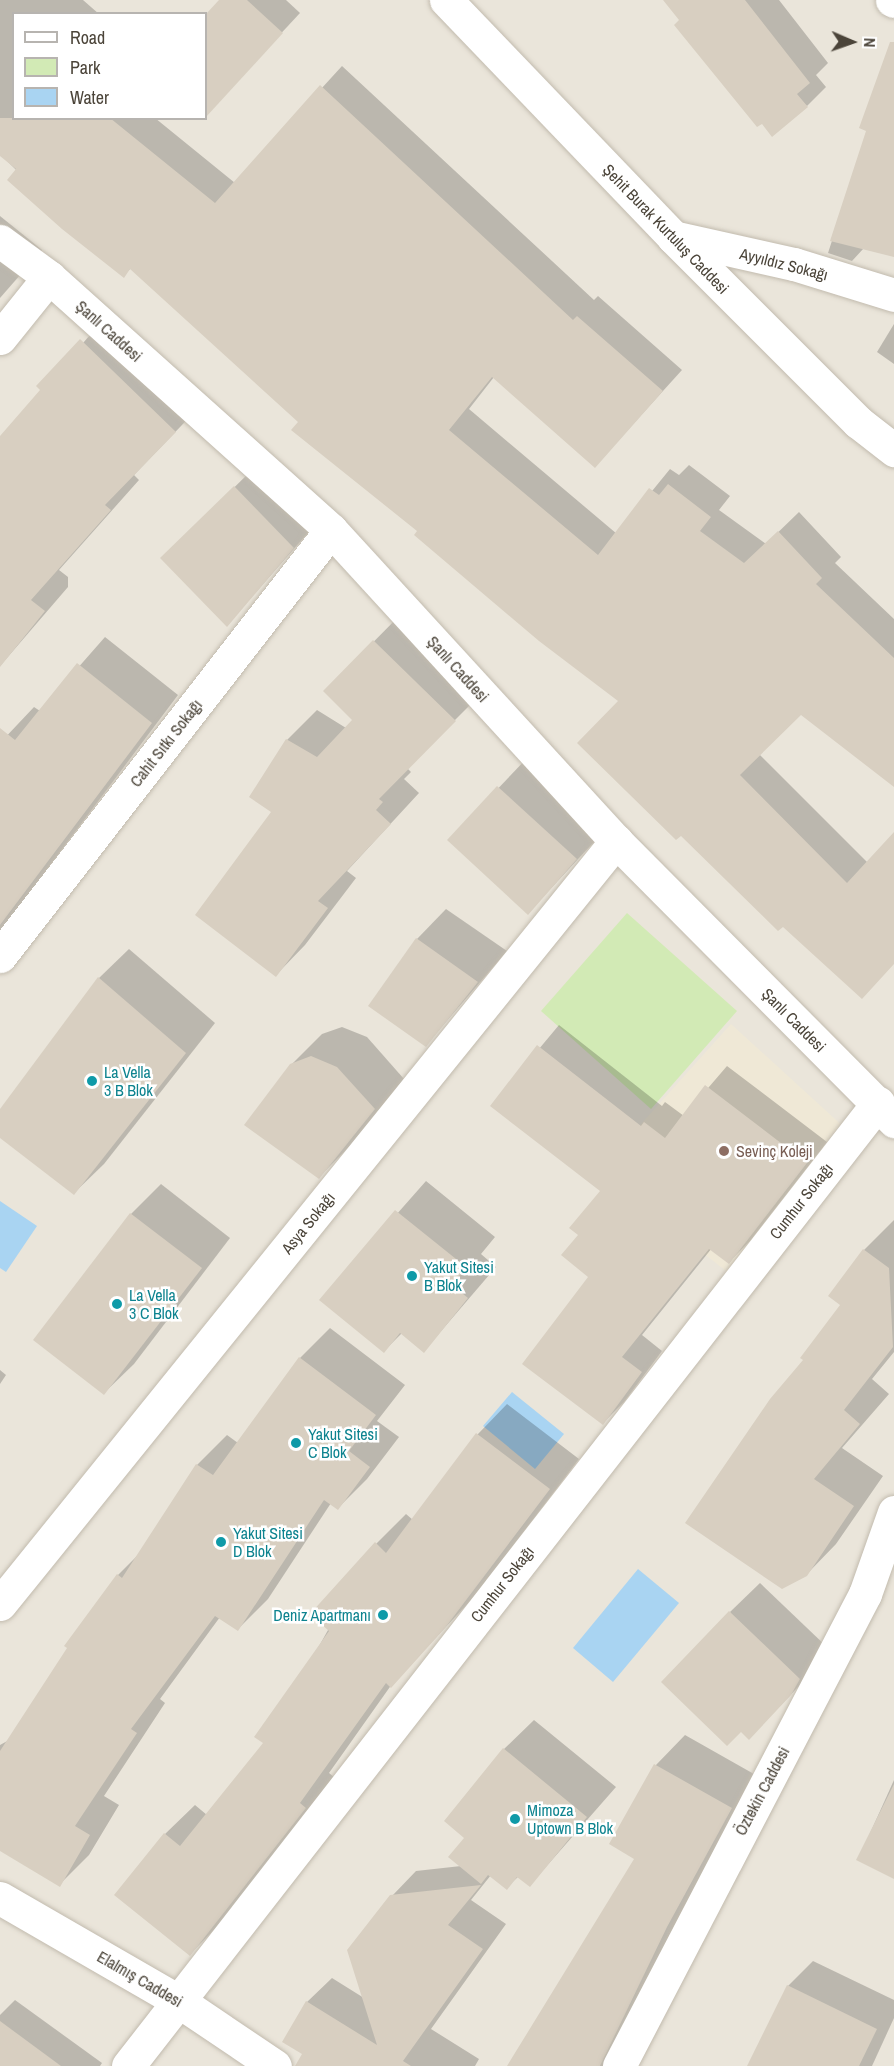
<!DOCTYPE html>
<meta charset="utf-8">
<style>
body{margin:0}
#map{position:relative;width:894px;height:2066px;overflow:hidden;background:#f6f3ec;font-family:"Archivo Narrow",sans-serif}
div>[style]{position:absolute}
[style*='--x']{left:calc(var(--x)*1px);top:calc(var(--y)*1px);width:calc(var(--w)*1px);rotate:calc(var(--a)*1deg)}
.residential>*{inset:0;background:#eae5da}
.education>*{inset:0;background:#efe8d6}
.green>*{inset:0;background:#d2eab5}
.water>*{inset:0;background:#a9d4f2}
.shadow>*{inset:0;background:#0003}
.building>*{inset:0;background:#d8cfc1}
.roads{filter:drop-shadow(0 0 2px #c2bbae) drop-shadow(0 0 2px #c2bbae)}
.minor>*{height:33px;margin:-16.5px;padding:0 16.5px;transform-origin:16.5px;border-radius:16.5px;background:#fff}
.tertiary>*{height:33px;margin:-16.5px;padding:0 16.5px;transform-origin:16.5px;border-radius:16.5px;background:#fff}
.dots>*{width:16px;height:16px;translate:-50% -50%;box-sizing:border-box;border:3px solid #fff;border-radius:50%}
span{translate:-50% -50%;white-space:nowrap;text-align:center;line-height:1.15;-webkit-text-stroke:5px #fff;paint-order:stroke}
.street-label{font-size:16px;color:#4b4439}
.culture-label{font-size:16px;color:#0d838f}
.left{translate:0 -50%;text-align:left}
.right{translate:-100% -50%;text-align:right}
.education-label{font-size:16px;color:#785e54}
.legend{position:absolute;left:12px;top:12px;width:195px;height:108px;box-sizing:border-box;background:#fff;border:2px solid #b7b4b0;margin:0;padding:8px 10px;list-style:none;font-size:18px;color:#4b4439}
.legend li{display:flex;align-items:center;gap:12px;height:30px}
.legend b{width:30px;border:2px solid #b7b4b0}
.north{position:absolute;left:822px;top:12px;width:60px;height:60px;-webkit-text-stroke:4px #fff;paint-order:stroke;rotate:92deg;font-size:16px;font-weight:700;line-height:24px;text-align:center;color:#4b4439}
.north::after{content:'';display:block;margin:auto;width:21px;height:27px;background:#4b4439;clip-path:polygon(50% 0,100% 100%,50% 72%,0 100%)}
</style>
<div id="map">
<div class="residential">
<div style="clip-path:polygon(evenodd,0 0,894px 0,894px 2066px,0 2066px,0 0,14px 14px,206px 14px,206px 118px,14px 118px,14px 14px)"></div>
</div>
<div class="education">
<div style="clip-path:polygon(731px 1024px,847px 1130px,734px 1277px,598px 1172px)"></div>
</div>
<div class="green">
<div style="clip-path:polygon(627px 913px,737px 1011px,651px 1109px,541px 1011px)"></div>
</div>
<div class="water">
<div style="clip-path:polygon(0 1201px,37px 1226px,6px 1272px,0 1268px)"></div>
<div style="clip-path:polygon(512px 1392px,564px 1434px,535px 1469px,483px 1426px)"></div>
<div style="clip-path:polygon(638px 1569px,679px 1603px,613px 1682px,573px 1648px)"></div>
</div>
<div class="shadow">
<div style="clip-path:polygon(0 0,83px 0,99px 14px,14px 14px,14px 118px,155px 118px,235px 183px,342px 66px,594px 300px,598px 296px,682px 370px,595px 466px,494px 377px,469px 409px,617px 534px,670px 469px,679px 475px,689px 465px,730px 496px,719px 510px,766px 544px,799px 512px,841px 557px,835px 563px,894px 619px,894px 786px,801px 713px,759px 754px,868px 863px,894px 834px,894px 964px,621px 701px,419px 531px,131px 268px,123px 276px,0 154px)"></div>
<div style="clip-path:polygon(221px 0,286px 0,300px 13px,209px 111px,206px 108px,206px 17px)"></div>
<div style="clip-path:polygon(679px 0,779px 0,828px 63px,816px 75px,826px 87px,807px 106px,681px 20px)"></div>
<div style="clip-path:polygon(894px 50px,894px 256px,864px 248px,852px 261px,828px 253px)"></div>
<div style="clip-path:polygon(0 216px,42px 250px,0 298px)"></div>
<div style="clip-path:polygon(111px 311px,205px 401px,134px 475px,139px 480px,59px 570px,68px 577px,68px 587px,0 666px,0 438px)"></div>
<div style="clip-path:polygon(894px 324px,894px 364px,877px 352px)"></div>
<div style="clip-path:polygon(265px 457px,322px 517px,227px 625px,192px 529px)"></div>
<div style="clip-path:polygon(404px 611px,484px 691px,407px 768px,411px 772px,404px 779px,419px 793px,347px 871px,356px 878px,305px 945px,276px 975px,273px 812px,251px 797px,287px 740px,317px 710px,346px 728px,354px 720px,325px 691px)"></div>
<div style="clip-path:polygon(105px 637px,178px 695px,12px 916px,0 944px,0 743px,34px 707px,40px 711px)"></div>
<div style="clip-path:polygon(528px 757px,606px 829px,528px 913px,449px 840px)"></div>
<div style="clip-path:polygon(446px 909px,507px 951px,426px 1045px,417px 939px)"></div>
<div style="clip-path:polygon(129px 949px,215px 1023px,104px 1164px,74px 1193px,0 1136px,0 1112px,99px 978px)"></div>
<div style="clip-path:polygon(559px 1025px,662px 1106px,665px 1102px,684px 1116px,727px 1066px,827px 1142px,750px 1241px,729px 1262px,712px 1248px,642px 1335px,662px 1351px,624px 1402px,603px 1423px,590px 1276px,580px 1235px,602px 1191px,492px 1105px)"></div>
<div style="clip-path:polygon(342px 1027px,367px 1037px,404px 1079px,349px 1147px,319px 1177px,291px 1065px,322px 1034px)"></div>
<div style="clip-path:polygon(426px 1181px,495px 1237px,481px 1254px,496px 1267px,424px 1351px,402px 1333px,384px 1351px,321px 1300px)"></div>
<div style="clip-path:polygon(161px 1184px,230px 1238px,134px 1364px,104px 1393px,35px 1340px,131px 1214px)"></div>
<div style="clip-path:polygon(894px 1220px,894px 1352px,872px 1379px,889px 1394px,842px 1448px,883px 1476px,836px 1544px,806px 1575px,805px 1360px,842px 1305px,864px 1250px)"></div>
<div style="clip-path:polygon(330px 1328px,405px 1385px,377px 1421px,399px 1437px,367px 1479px,338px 1508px,331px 1503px,268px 1599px,238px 1629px,220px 1617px,160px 1699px,165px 1703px,104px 1796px,119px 1805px,89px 1855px,59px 1885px,0 1849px,0 1745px,9px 1740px,69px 1648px,66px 1646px,118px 1575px,141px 1552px,197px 1465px,227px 1435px,238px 1443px,300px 1358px)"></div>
<div style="clip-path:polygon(0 1370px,6px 1375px,0 1384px)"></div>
<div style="clip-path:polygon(507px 1404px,579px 1459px,474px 1597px,392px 1684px,329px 1773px,334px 1777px,219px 1925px,190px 1954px,165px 1834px,195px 1805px,207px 1815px,265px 1743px,376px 1544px,406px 1514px,413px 1520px,478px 1434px)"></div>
<div style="clip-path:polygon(760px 1583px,828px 1648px,821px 1663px,778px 1708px,730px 1612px)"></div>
<div style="clip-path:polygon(534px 1720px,616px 1787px,530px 1885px,519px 1876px,506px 1888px,491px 1875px,471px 1900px,506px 1924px,431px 2029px,479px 2059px,475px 2066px,306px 2066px,307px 2002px,332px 1978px,364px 1998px,392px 1896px,416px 1871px,461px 1866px,466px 1837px,504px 1749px)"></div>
<div style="clip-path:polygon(685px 1735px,761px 1778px,622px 2066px,508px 2066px,636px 1858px,611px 1844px,656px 1765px)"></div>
<div style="clip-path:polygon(894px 1780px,894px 1878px,858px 1860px)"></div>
<div style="clip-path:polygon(813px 1961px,894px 2000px,894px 2018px,872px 2066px,749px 2066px,788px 1986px)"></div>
<div style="clip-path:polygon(15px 2000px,102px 2063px,100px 2066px,0 2066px,0 2015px)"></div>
</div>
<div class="building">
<div style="clip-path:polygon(219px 0,247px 0,283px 33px,206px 117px,206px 14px)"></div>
<div style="clip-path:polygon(663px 0,745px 0,810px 83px,797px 94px,808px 107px,772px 137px,762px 124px,757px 127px,674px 25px,679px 20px)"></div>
<div style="clip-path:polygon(890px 42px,894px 42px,894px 257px,830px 241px,866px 131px,859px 128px)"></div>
<div style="clip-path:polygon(320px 85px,573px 320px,577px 316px,663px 391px,595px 468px,492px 377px,449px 430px,598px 555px,649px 488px,659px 495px,668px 484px,711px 517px,700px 531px,744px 563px,778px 531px,822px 578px,816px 584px,894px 658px,894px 787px,801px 715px,740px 775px,847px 883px,894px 832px,894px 964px,862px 999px,783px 927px,778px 931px,681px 836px,676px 840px,577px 743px,618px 701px,539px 641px,414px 535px,417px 531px,291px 430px,298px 422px,130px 269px,124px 278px,62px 229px,7px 180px,16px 169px,0 156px,0 118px,110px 118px,215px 203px)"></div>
<div style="clip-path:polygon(80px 339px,176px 432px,105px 505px,111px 510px,31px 600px,45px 611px,0 667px,0 436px,40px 390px,36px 386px)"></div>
<div style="clip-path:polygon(234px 486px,294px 548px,227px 627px,160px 558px)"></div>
<div style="clip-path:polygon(373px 640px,456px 721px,379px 799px,383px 802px,376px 810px,391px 824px,318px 901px,328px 908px,276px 977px,195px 915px,271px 812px,249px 797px,286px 739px,317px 757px,352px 720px,323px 691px)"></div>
<div style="clip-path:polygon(77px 663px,152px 723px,0 925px,0 728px,15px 740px)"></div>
<div style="clip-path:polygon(497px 786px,577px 859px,528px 915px,447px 840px)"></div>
<div style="clip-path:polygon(416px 938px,478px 982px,426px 1047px,368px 1006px)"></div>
<div style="clip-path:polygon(98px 977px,186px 1053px,74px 1195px,0 1138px,0 1109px)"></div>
<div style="clip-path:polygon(537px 1045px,641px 1126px,644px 1122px,665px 1138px,705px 1085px,807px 1163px,729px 1264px,709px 1249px,622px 1357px,642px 1372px,603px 1425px,522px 1364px,588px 1277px,561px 1255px,578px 1235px,569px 1228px,600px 1191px,490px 1106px)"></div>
<div style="clip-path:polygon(311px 1056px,337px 1067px,375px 1109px,319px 1179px,244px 1125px,290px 1064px)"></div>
<div style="clip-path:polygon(395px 1210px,466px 1267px,452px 1285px,468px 1298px,424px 1353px,400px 1333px,384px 1353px,319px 1300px)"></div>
<div style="clip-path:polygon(130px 1213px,202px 1268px,104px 1395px,33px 1340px)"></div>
<div style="clip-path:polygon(863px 1249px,889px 1268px,893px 1347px,844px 1410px,860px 1424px,814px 1479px,854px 1506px,807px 1576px,782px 1589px,685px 1523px,770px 1399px,803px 1360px,800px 1358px,840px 1305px,828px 1296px)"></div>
<div style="clip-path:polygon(299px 1357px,376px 1415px,349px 1451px,370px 1467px,338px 1510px,324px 1500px,238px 1631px,215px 1616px,131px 1729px,137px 1733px,75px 1826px,90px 1835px,60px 1887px,0 1851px,0 1751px,67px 1648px,64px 1646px,117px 1574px,122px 1578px,196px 1464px,213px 1475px)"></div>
<div style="clip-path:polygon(476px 1433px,550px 1489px,445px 1628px,391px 1688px,386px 1683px,300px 1803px,306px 1808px,190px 1956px,114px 1895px,164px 1833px,180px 1846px,263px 1743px,254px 1737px,329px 1631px,310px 1614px,375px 1542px,386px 1553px)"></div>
<div style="clip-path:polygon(729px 1611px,800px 1679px,791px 1695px,749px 1740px,741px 1732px,727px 1746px,661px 1682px)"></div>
<div style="clip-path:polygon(503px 1748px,587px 1817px,530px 1887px,517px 1877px,507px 1890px,488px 1875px,481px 1884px,448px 1857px,464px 1838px,444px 1821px)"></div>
<div style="clip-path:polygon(654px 1764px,732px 1808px,667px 1927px,600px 2066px,507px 2066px,634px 1859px,609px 1844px)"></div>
<div style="clip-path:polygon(894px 1784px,894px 1879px,856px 1860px)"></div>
<div style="clip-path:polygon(481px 1885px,448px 1925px,483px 1949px,403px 2061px,411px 2066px,295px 2066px,302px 2054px,282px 2042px,306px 2001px,377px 2045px,347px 1950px,390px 1895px)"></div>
<div style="clip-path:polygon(787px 1985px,877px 2029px,859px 2066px,747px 2066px)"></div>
<div style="clip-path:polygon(0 2021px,61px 2066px,0 2066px)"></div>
</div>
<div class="roads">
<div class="minor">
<div style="--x:892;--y:0;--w:2;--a:27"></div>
<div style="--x:673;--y:237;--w:124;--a:12.6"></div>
<div style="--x:794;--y:264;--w:105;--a:17.2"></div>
<div style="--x:0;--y:241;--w:61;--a:36.3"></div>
<div style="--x:49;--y:277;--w:379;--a:41.9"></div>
<div style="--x:331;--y:530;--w:422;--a:47.5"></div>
<div style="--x:616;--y:841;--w:395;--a:45.2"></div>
<div style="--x:0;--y:338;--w:78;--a:-51.2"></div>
<div style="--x:0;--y:956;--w:539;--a:-52.15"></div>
<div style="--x:0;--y:1604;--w:981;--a:-51.08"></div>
<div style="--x:128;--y:2066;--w:1221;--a:-52.09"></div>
<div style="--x:619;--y:2066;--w:532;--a:-62.47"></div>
<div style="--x:865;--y:1594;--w:87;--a:-70.5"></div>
</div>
<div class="tertiary">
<div style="--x:446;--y:0;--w:328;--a:46.2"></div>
<div style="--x:673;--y:237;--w:262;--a:45"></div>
<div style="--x:858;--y:422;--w:46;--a:37.9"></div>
<div style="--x:0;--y:1898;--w:204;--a:30"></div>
<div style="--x:177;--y:2000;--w:118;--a:34"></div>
</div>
</div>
<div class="dots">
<div style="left:92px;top:1081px;background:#0f9aa8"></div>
<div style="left:724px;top:1151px;background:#8d6e63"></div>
<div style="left:412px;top:1276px;background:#0f9aa8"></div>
<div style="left:117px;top:1304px;background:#0f9aa8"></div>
<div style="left:296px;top:1443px;background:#0f9aa8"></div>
<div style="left:221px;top:1542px;background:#0f9aa8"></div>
<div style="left:383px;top:1615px;background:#0f9aa8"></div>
<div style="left:515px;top:1819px;background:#0f9aa8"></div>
</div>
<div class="street-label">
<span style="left:666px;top:229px;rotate:46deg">Şehit Burak Kurtuluş Caddesi</span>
<span style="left:784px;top:264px;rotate:14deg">Ayyıldız Sokağı</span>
<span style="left:109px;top:331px;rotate:42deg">Şanlı Caddesi</span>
<span style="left:458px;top:669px;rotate:48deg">Şanlı Caddesi</span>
<span style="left:166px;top:743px;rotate:-52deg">Cahit Sıtkı Sokağı</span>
<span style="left:794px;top:1020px;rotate:45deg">Şanlı Caddesi</span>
<span style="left:801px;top:1201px;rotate:-52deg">Cumhur Sokağı</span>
<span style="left:308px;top:1223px;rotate:-51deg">Asya Sokağı</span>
<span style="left:502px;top:1584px;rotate:-52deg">Cumhur Sokağı</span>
<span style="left:762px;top:1791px;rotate:-62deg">Öztekin Caddesi</span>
<span style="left:140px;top:1979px;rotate:30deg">Elalmış Caddesi</span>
</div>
<div class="culture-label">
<span class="left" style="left:104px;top:1081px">La Vella<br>3 B Blok</span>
<span class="left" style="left:424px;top:1276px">Yakut Sitesi<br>B Blok</span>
<span class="left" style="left:129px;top:1304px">La Vella<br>3 C Blok</span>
<span class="left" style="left:308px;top:1443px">Yakut Sitesi<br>C Blok</span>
<span class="left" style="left:233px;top:1542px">Yakut Sitesi<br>D Blok</span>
<span class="right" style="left:371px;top:1615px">Deniz Apartmanı</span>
<span class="left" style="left:527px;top:1819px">Mimoza<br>Uptown B Blok</span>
</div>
<div class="education-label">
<span class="left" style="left:736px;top:1151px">Sevinç Koleji</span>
</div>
<ul class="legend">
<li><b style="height:8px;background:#fff"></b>Road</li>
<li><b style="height:16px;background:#d2eab5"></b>Park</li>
<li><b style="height:16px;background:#a9d4f2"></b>Water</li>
</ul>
<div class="north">N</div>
</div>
